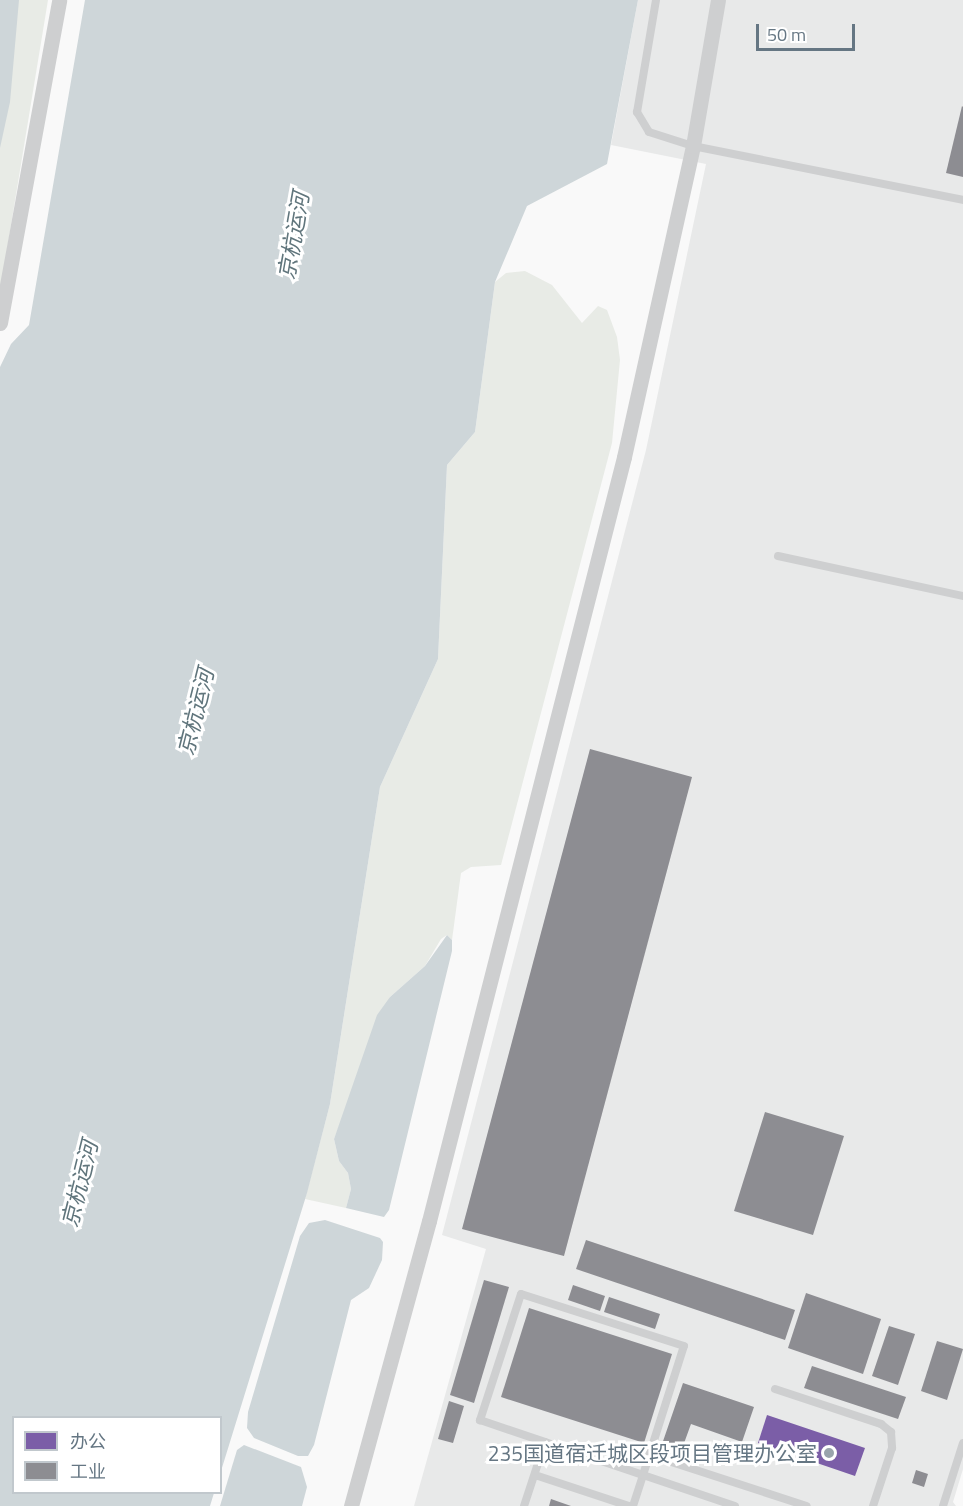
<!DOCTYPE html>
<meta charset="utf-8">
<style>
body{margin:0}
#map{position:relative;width:963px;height:1506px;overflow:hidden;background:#f9f9f9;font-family:"Titillium Web","Noto Sans SC",sans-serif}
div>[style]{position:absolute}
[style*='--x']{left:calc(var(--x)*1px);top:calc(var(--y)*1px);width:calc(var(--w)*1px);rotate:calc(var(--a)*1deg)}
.built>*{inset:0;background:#e8e9e9}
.green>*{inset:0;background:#e8ebe6}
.water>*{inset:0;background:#ced6d9}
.offices>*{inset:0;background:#7b5ea7}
.industry>*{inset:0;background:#8d8d92}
.service>*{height:8px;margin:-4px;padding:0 4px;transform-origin:4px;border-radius:4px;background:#cecfd0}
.minor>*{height:15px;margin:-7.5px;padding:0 7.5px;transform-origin:7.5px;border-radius:7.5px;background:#cecfd0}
.dots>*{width:16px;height:16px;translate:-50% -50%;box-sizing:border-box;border:3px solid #fff;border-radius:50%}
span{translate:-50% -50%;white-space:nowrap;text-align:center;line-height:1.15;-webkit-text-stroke:6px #fff;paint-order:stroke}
.poi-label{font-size:21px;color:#657683}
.right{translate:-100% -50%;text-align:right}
.water-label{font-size:22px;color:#60757c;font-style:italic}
.legend{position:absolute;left:12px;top:1416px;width:210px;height:78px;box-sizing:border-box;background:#fff;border:2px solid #c1c8cd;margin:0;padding:8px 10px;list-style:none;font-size:18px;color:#657683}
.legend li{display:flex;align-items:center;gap:12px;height:30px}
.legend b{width:30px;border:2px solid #c1c8cd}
.scale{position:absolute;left:756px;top:24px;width:99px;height:27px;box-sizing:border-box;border:3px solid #657683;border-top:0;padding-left:8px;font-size:18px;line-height:21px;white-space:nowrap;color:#657683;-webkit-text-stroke:4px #fff;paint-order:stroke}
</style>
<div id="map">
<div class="built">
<div style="clip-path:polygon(638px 0,963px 0,963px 1469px,953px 1502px,956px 1506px,414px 1506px,486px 1249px,442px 1235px,646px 450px,706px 164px,611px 145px)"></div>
</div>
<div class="green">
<div style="clip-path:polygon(0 0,48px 0,0 292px)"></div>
<div style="clip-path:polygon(525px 271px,552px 285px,582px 323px,598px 306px,607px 310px,617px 337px,620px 360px,612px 443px,501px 865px,471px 867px,461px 873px,452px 940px,447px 935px,441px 939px,425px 966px,390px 997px,334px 1139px,339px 1161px,348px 1173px,351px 1189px,346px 1208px,305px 1199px,330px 1104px,380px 787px,438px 659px,447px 465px,475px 432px,495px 282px,506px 273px)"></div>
</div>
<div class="water">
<div style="clip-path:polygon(0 0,19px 0,10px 102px,0 148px)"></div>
<div style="clip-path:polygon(85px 0,638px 0,607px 164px,527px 206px,495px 282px,475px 432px,447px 465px,438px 659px,380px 787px,330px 1104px,307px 1193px,221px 1471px,220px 1418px,14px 1418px,14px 1492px,214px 1493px,210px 1506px,0 1506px,0 367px,11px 344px,29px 325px)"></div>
<div style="clip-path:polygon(447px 935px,452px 940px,452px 951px,389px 1210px,384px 1217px,346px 1208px,351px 1189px,348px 1173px,339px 1161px,334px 1139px,377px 1015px,390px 997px,425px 966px)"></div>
<div style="clip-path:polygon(325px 1220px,380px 1238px,383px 1242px,382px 1260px,369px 1288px,351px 1300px,314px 1445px,308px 1456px,298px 1456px,254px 1438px,247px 1428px,248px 1412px,300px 1236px,309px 1223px)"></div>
<div style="clip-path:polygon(244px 1445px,301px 1467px,307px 1487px,302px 1506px,220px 1506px,237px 1450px)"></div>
</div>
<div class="offices">
<div style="clip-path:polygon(767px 1415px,865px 1448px,855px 1476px,758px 1443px)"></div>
</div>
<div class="industry">
<div style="clip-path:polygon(962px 106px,963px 107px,963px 177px,946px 173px)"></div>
<div style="clip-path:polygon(590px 749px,692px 777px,564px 1256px,462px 1229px)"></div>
<div style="clip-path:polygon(765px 1112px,844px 1136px,813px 1235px,734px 1211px)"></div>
<div style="clip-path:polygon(586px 1240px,795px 1310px,785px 1340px,576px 1269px)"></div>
<div style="clip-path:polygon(484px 1280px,509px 1287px,474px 1403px,450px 1395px)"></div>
<div style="clip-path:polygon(573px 1285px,605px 1296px,600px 1311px,568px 1300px)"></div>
<div style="clip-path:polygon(806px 1293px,881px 1319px,863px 1374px,788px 1348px)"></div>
<div style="clip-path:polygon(609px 1297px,660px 1314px,655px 1329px,604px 1312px)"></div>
<div style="clip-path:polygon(529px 1308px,672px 1354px,644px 1443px,501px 1397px)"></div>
<div style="clip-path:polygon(889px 1326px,915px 1334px,898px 1385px,872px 1376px)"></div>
<div style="clip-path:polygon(937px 1341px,963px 1349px,947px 1400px,921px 1391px)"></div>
<div style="clip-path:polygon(812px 1366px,906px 1397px,898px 1419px,804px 1388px)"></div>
<div style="clip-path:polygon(683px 1383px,754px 1407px,742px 1442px,691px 1424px,679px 1457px,660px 1450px)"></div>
<div style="clip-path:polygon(449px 1401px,464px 1406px,453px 1443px,438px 1439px)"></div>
<div style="clip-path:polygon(916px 1470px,928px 1474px,924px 1487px,912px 1483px)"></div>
<div style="clip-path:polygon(551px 1499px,571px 1506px,549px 1506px)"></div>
</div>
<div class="service">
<div style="--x:656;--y:0;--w:114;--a:99.6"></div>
<div style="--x:637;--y:112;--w:23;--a:59"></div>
<div style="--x:649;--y:132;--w:46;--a:17.7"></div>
<div style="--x:693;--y:146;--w:275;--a:11.3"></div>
<div style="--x:778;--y:556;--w:189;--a:12.2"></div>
<div style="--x:775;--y:1389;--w:112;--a:18.3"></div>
<div style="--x:881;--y:1424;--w:13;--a:39"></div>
<div style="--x:891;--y:1432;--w:16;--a:86"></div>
<div style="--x:892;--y:1448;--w:61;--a:108.1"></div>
<div style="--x:662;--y:1459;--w:152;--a:18"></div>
<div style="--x:535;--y:1475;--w:99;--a:18.3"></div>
<div style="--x:524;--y:1506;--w:67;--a:-71.8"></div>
<div style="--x:633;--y:1506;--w:33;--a:-72"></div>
<div style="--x:643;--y:1475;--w:135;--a:-72.4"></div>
<div style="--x:684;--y:1346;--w:171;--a:-162.3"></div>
<div style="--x:521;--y:1294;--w:133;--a:108"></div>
<div style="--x:480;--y:1420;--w:69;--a:18.7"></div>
<div style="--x:545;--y:1442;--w:103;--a:18.6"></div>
<div style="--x:643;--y:1475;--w:97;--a:18.6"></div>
<div style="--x:943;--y:1506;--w:66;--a:-72.4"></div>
</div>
<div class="minor">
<div style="--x:0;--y:323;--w:328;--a:-79.6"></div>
<div style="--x:351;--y:1506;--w:295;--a:-74.7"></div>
<div style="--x:429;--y:1221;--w:788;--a:-75.68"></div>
<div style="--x:624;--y:457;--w:319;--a:-77.5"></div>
<div style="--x:693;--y:146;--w:148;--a:-80.3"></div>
</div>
<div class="dots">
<div style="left:829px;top:1453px;background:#99a4ac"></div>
</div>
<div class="poi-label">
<span class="right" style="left:817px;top:1453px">235国道宿迁城区段项目管理办公室</span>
</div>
<div class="water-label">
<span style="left:294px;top:236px;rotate:-80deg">京杭运河</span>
<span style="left:196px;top:712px;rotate:-76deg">京杭运河</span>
<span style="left:80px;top:1184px;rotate:-76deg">京杭运河</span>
</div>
<ul class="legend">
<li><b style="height:16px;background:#7b5ea7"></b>办公</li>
<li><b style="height:16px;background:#8d8d92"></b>工业</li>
</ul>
<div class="scale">50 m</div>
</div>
